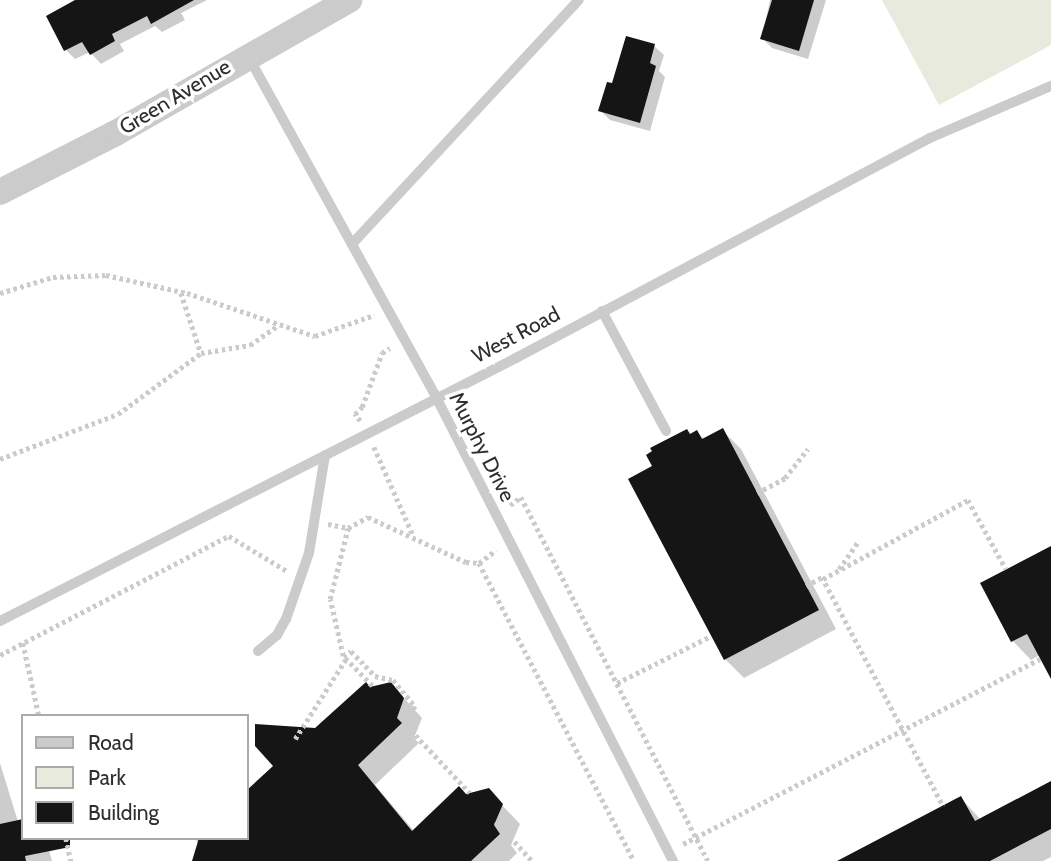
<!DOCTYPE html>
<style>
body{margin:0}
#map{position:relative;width:1051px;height:861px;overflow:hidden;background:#fff;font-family:Cabin,sans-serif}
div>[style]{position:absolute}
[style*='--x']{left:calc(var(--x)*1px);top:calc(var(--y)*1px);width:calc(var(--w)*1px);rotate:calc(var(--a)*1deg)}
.green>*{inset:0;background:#e7eadc}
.shadow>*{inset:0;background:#0003}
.building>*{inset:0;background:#151515}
.path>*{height:4.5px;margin-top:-2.25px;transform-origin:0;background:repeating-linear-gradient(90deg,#cbcbcb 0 3.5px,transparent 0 7px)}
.service>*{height:10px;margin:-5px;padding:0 5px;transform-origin:5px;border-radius:5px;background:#cbcbcb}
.tertiary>*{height:26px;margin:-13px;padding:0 13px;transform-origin:13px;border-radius:13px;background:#cbcbcb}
span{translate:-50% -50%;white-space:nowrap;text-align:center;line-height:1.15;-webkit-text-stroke:7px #fff;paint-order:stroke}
.street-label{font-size:21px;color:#2e2e2e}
.legend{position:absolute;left:21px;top:714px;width:228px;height:126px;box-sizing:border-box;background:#fff;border:2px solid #ababab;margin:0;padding:9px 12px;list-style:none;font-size:21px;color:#2e2e2e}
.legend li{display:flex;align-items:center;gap:14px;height:35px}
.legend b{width:35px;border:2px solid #ababab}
</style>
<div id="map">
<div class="green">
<div style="clip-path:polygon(882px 0,1051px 0,1051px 45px,939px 105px)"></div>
</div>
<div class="shadow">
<div style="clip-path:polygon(79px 0,207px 0,181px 13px,185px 20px,162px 32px,155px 26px,120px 44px,124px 51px,101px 64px,90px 52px,75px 59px,66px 50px)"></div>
<div style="clip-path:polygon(770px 0,826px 0,808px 59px,772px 48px,762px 38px)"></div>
<div style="clip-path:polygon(654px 46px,664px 55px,659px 71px,665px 77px,650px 131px,610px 120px,600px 110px,614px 85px)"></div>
<div style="clip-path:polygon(723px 431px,741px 449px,836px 629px,744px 678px,725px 659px,654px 467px,697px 432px,705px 440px)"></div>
<div style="clip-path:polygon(1051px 548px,1051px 675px,1040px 655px,1031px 660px,1013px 641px)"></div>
<div style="clip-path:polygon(391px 684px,422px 718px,414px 738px,419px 743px,375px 785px,414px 831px,466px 796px,488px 790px,520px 824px,511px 845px,517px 853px,509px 861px,194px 861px,199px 845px,195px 838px,247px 838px,247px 792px,316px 729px,371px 689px)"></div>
<div style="clip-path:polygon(0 763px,23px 838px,46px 839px,52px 861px,0 861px)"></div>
<div style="clip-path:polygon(1051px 783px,1051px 857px,1043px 861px,841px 861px,961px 798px,981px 820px)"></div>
</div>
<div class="building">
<div style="clip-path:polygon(75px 0,194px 0,151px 24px,147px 16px,112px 34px,115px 41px,90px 55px,82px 42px,64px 51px,46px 16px)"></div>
<div style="clip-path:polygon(772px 0,814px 0,799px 51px,760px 39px)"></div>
<div style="clip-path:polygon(626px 36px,655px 44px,650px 63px,656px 66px,640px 123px,598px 111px,607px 82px,612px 83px)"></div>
<div style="clip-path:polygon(723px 428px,819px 610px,724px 660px,628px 479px,652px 466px,646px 455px,652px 451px,650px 448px,687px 429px,690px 434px,697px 430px,702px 439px)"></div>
<div style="clip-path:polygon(1051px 546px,1051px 679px,1027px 634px,1011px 642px,980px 583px)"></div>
<div style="clip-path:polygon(366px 682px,370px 687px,391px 682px,404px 698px,397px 718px,402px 723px,358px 765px,412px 831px,459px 786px,466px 794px,489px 788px,503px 804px,494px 825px,500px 834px,471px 861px,192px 861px,199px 838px,247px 838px,247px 790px,273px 766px,255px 746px,255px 724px,315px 728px)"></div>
<div style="clip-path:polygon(1051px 781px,1051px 829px,990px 861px,837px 861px,961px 796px,975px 821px)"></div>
<div style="clip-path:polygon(23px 819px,23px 838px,70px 838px,70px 847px,25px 856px,26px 861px,0 861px,0 824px)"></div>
</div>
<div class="path">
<div style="--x:0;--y:293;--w:55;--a:-16.8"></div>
<div style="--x:53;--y:277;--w:53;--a:-2.2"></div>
<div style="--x:106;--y:275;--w:83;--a:12.5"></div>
<div style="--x:187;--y:293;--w:135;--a:18.6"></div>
<div style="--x:315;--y:336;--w:63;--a:-19.6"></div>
<div style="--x:181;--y:293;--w:63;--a:71.6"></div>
<div style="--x:360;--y:421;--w:9;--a:-126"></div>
<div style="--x:355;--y:414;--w:10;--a:-45"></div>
<div style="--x:362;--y:407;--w:58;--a:-69.7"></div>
<div style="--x:382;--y:353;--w:9;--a:-32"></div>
<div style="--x:374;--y:447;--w:96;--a:66.1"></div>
<div style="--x:0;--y:459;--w:126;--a:-20.9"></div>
<div style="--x:118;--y:414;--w:103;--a:-36.3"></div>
<div style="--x:201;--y:353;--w:50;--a:-9.3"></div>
<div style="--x:250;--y:345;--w:35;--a:-35"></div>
<div style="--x:757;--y:493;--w:32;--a:-28"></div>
<div style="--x:785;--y:478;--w:37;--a:-52"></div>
<div style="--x:510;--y:505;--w:14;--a:-36"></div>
<div style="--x:521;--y:497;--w:409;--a:62.8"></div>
<div style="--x:328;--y:524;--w:20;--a:11"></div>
<div style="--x:479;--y:563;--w:336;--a:62.5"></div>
<div style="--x:839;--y:569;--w:32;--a:-55"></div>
<div style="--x:823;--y:579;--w:165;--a:-28.6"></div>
<div style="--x:968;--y:500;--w:79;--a:61.2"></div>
<div style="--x:806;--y:586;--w:18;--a:-29"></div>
<div style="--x:822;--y:577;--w:259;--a:62.1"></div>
<div style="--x:23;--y:643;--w:75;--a:77.6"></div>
<div style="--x:0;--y:655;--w:258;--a:-27.5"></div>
<div style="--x:229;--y:536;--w:68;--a:31.1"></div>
<div style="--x:343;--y:656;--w:9;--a:-32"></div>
<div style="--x:351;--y:651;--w:35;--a:46"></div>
<div style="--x:375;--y:676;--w:18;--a:13"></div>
<div style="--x:393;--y:680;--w:34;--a:50"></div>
<div style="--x:415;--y:706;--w:21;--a:115"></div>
<div style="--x:406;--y:725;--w:93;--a:46.7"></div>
<div style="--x:617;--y:683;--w:105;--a:-26.6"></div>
<div style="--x:372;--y:686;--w:42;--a:-134"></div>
<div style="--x:343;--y:656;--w:58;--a:-102.8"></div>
<div style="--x:330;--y:599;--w:73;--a:-75.8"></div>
<div style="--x:348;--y:528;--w:23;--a:-29"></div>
<div style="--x:368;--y:517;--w:108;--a:24.7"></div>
<div style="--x:466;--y:562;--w:13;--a:4"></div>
<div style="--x:479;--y:563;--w:21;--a:-37"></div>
<div style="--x:295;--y:739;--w:95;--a:-57.5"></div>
<div style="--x:496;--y:821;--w:54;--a:48"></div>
<div style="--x:66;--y:838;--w:24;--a:78"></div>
<div style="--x:683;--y:844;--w:402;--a:-27.4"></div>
</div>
<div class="service">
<div style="--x:248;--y:56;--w:389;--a:61.1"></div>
<div style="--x:436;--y:397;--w:521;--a:62.94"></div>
<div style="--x:352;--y:244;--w:333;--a:-47.1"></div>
<div style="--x:602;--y:311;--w:136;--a:61.9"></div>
<div style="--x:0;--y:621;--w:579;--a:-27.01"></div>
<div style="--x:516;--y:358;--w:469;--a:-28"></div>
<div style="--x:930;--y:138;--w:132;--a:-23.3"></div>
<div style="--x:258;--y:651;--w:25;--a:-40"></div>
<div style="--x:277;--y:635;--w:18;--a:-61"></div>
<div style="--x:286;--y:619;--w:70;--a:-70.8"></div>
<div style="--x:309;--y:553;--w:99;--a:-80.7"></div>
</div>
<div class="tertiary">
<div style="--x:0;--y:192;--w:128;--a:-27"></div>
<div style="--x:114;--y:134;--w:271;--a:-29.7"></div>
</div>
<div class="street-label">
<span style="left:175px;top:97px;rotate:-31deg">Green Avenue</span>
<span style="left:516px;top:335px;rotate:-28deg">West Road</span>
<span style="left:482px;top:447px;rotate:63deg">Murphy Drive</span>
</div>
<ul class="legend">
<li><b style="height:9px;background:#cbcbcb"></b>Road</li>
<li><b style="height:19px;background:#e7eadc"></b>Park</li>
<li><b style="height:19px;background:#151515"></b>Building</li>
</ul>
</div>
